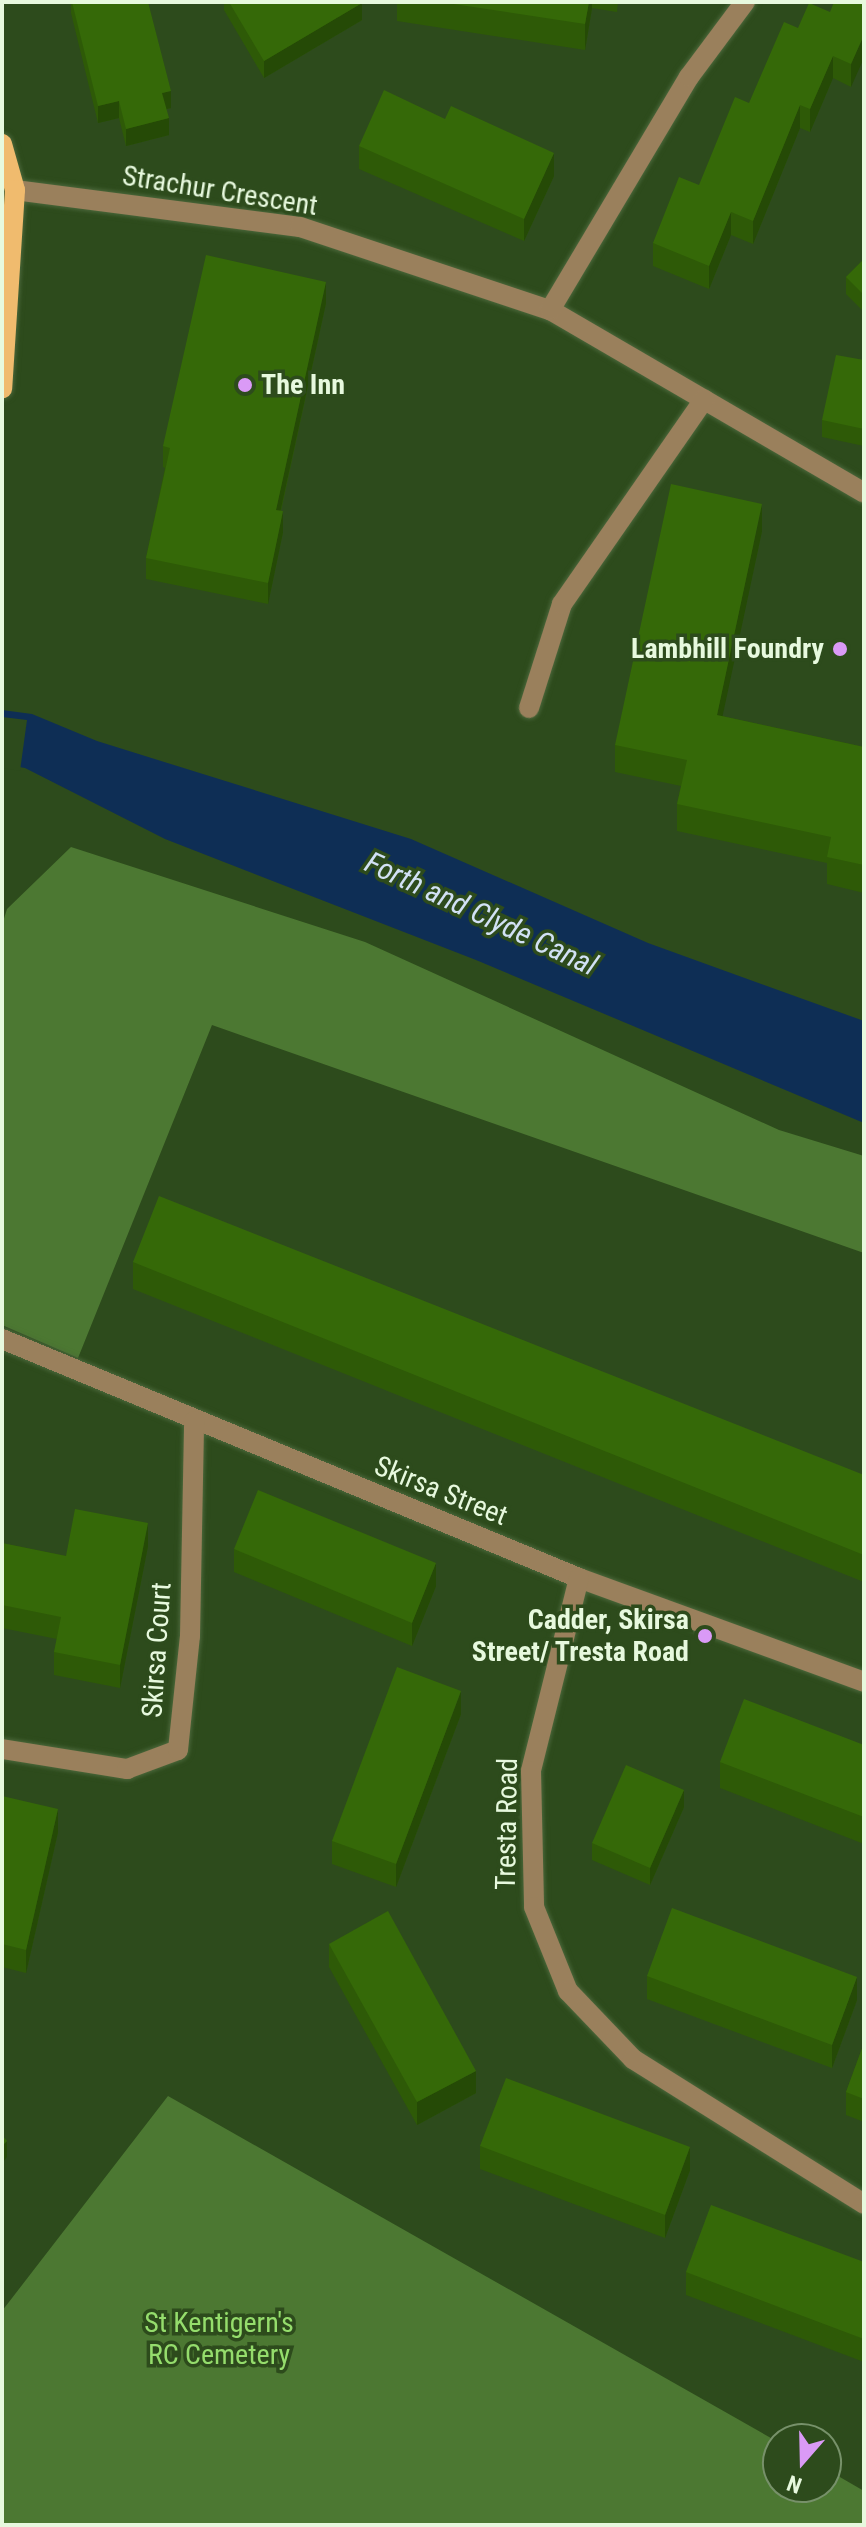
<!DOCTYPE html>
<style>
body{margin:0}
#map{position:relative;width:866px;height:2527px;overflow:hidden;background:#2d4b1c;font-family:"Roboto Condensed",sans-serif}
div>[style]{position:absolute}
[style*='--x']{left:calc(var(--x)*1px);top:calc(var(--y)*1px);width:calc(var(--w)*1px);rotate:calc(var(--a)*1deg)}
.green>*{inset:0;background:#4c7832}
.water>*{inset:0;background:#0e2e55}
.pier>*{inset:0;background:#2d4b1c}
.roads{filter:drop-shadow(0 0 2px #4b673b) drop-shadow(0 0 2px #4b673b)}
.minor>*{height:20px;margin:-10px;padding:0 10px;transform-origin:10px;border-radius:10px;background:#9a805c}
.major>*{height:20px;margin:-10px;padding:0 10px;transform-origin:10px;border-radius:10px;background:#f0bb6e}
.wall>*{inset:0;background:#2e5a07}
.shaded-wall>*{inset:0;background:#254a06}
.building>*{inset:0;background:#356908}
.dots>*{width:22px;height:22px;translate:-50% -50%;box-sizing:border-box;border:4px solid #2d4b1c;border-radius:50%}
span{translate:-50% -50%;white-space:nowrap;text-align:center;line-height:1.15;-webkit-text-stroke:7px #2d4b1c;paint-order:stroke}
.street-label{font-size:28px;color:#e7f9de}
.poi-label{font-size:28px;color:#e7f9de;font-weight:700}
.left{translate:0 -50%;text-align:left}
.right{translate:-100% -50%;text-align:right}
.park-label{font-size:28px;color:#95dd6c}
.water-label{font-size:30px;color:#d2e1f5;font-style:italic}
.frame{position:absolute;inset:0;border:4px solid #e7f9de;pointer-events:none}
.north{position:absolute;left:762px;top:2423px;width:80px;height:80px;box-sizing:border-box;background:#2d4b1c;border:2px solid #77916a;border-radius:50%;rotate:200deg;font-size:22px;font-weight:700;line-height:32px;text-align:center;color:#e7f9de}
.north::after{content:'';display:block;margin:auto;width:28px;height:36px;background:#da9af6;clip-path:polygon(50% 0,100% 100%,50% 72%,0 100%)}
</style>
<div id="map">
<div class="green">
<div style="clip-path:polygon(71px 847px,365px 942px,779px 1130px,864px 1156px,864px 1253px,212px 1025px,78px 1358px,2px 1325px,2px 925px,7px 909px)"></div>
<div style="clip-path:polygon(168px 2096px,778px 2442px,778px 2487px,826px 2487px,826px 2469px,864px 2491px,864px 2525px,2px 2525px,2px 2311px)"></div>
</div>
<div class="water">
<div style="clip-path:polygon(2px 710px,32px 714px,97px 741px,411px 839px,648px 943px,864px 1021px,864px 1123px,476px 960px,165px 839px,25px 768px,2px 764px)"></div>
</div>
<div class="pier">
<div style="clip-path:polygon(2px 717px,27px 720px,20px 771px,2px 768px)"></div>
</div>
<div class="roads">
<div class="minor">
<div style="--x:15;--y:190;--w:287;--a:7.4"></div>
<div style="--x:300;--y:227;--w:263;--a:18.4"></div>
<div style="--x:550;--y:310;--w:363;--a:30.2"></div>
<div style="--x:550;--y:310;--w:271;--a:-59.2"></div>
<div style="--x:689;--y:77;--w:94;--a:-53.3"></div>
<div style="--x:529;--y:708;--w:109;--a:-72.4"></div>
<div style="--x:562;--y:604;--w:249;--a:-55.2"></div>
<div style="--x:2;--y:1339;--w:625;--a:22.5"></div>
<div style="--x:579;--y:1578;--w:303;--a:20"></div>
<div style="--x:579;--y:1578;--w:199;--a:104"></div>
<div style="--x:531;--y:1771;--w:136;--a:88.7"></div>
<div style="--x:534;--y:1907;--w:91;--a:68"></div>
<div style="--x:568;--y:1991;--w:94;--a:46.3"></div>
<div style="--x:633;--y:2059;--w:273;--a:32.1"></div>
<div style="--x:2;--y:1749;--w:127;--a:9.1"></div>
<div style="--x:127;--y:1769;--w:54;--a:-20.4"></div>
<div style="--x:178;--y:1750;--w:115;--a:-84"></div>
<div style="--x:190;--y:1636;--w:215;--a:-88.9"></div>
</div>
<div class="major">
<div style="--x:2;--y:144;--w:48;--a:74.2"></div>
<div style="--x:15;--y:190;--w:199;--a:93.7"></div>
</div>
</div>
<div class="wall">
<div style="clip-path:polygon(71px 2px,148px 2px,171px 108px,166px 109px,169px 135px,126px 146px,119px 118px,98px 123px,71px 13px)"></div>
<div style="clip-path:polygon(224px 2px,362px 2px,362px 20px,264px 78px,224px 10px)"></div>
<div style="clip-path:polygon(397px 2px,618px 2px,617px 12px,592px 8px,585px 50px,397px 21px)"></div>
<div style="clip-path:polygon(864px 2px,851px 87px,833px 78px,810px 132px,800px 128px,753px 244px,731px 235px,709px 289px,653px 266px,653px 243px,699px 185px,749px 103px,830px 12px)"></div>
<div style="clip-path:polygon(445px 119px,554px 176px,524px 241px,359px 169px,359px 146px)"></div>
<div style="clip-path:polygon(864px 259px,864px 312px,846px 294px,846px 277px)"></div>
<div style="clip-path:polygon(326px 303px,281px 511px,283px 532px,268px 604px,146px 579px,146px 558px,165px 468px,163px 467px,163px 446px)"></div>
<div style="clip-path:polygon(864px 360px,864px 446px,822px 437px,822px 420px)"></div>
<div style="clip-path:polygon(762px 531px,722px 716px,864px 747px,864px 893px,827px 884px,827px 863px,677px 831px,677px 804px,681px 786px,615px 772px,615px 745px)"></div>
<div style="clip-path:polygon(133px 1262px,864px 1475px,864px 1582px,133px 1289px)"></div>
<div style="clip-path:polygon(2px 1543px,66px 1556px,148px 1546px,120px 1688px,54px 1675px,54px 1652px,57px 1639px,2px 1628px)"></div>
<div style="clip-path:polygon(234px 1549px,436px 1586px,412px 1646px,234px 1572px)"></div>
<div style="clip-path:polygon(461px 1714px,396px 1887px,332px 1864px,332px 1841px)"></div>
<div style="clip-path:polygon(864px 1745px,864px 1844px,720px 1788px,720px 1762px)"></div>
<div style="clip-path:polygon(2px 1796px,58px 1832px,26px 1973px,2px 1967px)"></div>
<div style="clip-path:polygon(684px 1807px,650px 1885px,592px 1860px,592px 1843px)"></div>
<div style="clip-path:polygon(329px 1944px,476px 2093px,417px 2125px,329px 1967px)"></div>
<div style="clip-path:polygon(647px 1976px,857px 2000px,832px 2068px,647px 1999px)"></div>
<div style="clip-path:polygon(864px 2043px,864px 2122px,846px 2115px,846px 2092px)"></div>
<div style="clip-path:polygon(480px 2146px,690px 2170px,665px 2238px,480px 2169px)"></div>
<div style="clip-path:polygon(864px 2262px,864px 2362px,686px 2295px,686px 2272px)"></div>
</div>
<div class="shaded-wall">
<div style="clip-path:polygon(589px 2px,592px 2px,592px 8px,585px 50px,585px 24px)"></div>
<div style="clip-path:polygon(362px 3px,362px 20px,264px 78px,264px 61px)"></div>
<div style="clip-path:polygon(864px 35px,864px 58px,851px 87px,851px 64px)"></div>
<div style="clip-path:polygon(833px 56px,833px 78px,810px 132px,810px 109px)"></div>
<div style="clip-path:polygon(171px 91px,171px 108px,162px 110px,162px 93px)"></div>
<div style="clip-path:polygon(119px 101px,119px 118px,98px 123px,98px 106px)"></div>
<div style="clip-path:polygon(800px 105px,800px 128px,753px 244px,753px 221px)"></div>
<div style="clip-path:polygon(169px 118px,169px 135px,126px 146px,126px 129px)"></div>
<div style="clip-path:polygon(554px 153px,554px 176px,524px 241px,524px 219px)"></div>
<div style="clip-path:polygon(731px 212px,731px 235px,709px 289px,709px 266px)"></div>
<div style="clip-path:polygon(326px 282px,326px 303px,276px 531px,276px 510px)"></div>
<div style="clip-path:polygon(762px 504px,762px 531px,717px 742px,717px 715px)"></div>
<div style="clip-path:polygon(283px 511px,283px 532px,268px 604px,268px 583px)"></div>
<div style="clip-path:polygon(148px 1523px,148px 1546px,120px 1688px,120px 1665px)"></div>
<div style="clip-path:polygon(436px 1563px,436px 1586px,412px 1646px,412px 1623px)"></div>
<div style="clip-path:polygon(461px 1691px,461px 1714px,396px 1887px,396px 1864px)"></div>
<div style="clip-path:polygon(684px 1790px,684px 1807px,650px 1885px,650px 1868px)"></div>
<div style="clip-path:polygon(58px 1809px,58px 1832px,26px 1973px,26px 1950px)"></div>
<div style="clip-path:polygon(857px 1977px,857px 2000px,832px 2068px,832px 2045px)"></div>
<div style="clip-path:polygon(476px 2071px,476px 2093px,417px 2125px,417px 2102px)"></div>
<div style="clip-path:polygon(7px 2141px,7px 2157px,2px 2163px,2px 2146px)"></div>
<div style="clip-path:polygon(690px 2147px,690px 2170px,665px 2238px,665px 2215px)"></div>
</div>
<div class="building">
<div style="clip-path:polygon(72px 2px,148px 2px,171px 91px,162px 93px,169px 118px,126px 129px,119px 101px,98px 106px)"></div>
<div style="clip-path:polygon(229px 2px,362px 2px,362px 3px,264px 61px)"></div>
<div style="clip-path:polygon(440px 2px,589px 2px,585px 24px)"></div>
<div style="clip-path:polygon(834px 2px,864px 2px,864px 35px,851px 64px,833px 56px,810px 109px,800px 105px,753px 221px,731px 212px,709px 266px,653px 243px,679px 177px,699px 185px,735px 97px,749px 103px,784px 22px,798px 28px,809px 3px,830px 12px)"></div>
<div style="clip-path:polygon(384px 90px,445px 119px,451px 106px,554px 153px,524px 219px,359px 146px)"></div>
<div style="clip-path:polygon(206px 255px,326px 282px,276px 510px,283px 511px,268px 583px,146px 558px,170px 448px,163px 446px)"></div>
<div style="clip-path:polygon(864px 259px,864px 295px,846px 277px)"></div>
<div style="clip-path:polygon(836px 355px,864px 360px,864px 429px,822px 420px)"></div>
<div style="clip-path:polygon(671px 484px,762px 504px,717px 715px,864px 747px,864px 865px,827px 857px,831px 837px,677px 804px,687px 760px,615px 745px)"></div>
<div style="clip-path:polygon(159px 1196px,864px 1475px,864px 1555px,133px 1262px)"></div>
<div style="clip-path:polygon(258px 1490px,436px 1563px,412px 1623px,234px 1549px)"></div>
<div style="clip-path:polygon(75px 1509px,148px 1523px,120px 1665px,54px 1652px,61px 1617px,2px 1605px,2px 1543px,66px 1556px)"></div>
<div style="clip-path:polygon(397px 1667px,461px 1691px,396px 1864px,332px 1841px)"></div>
<div style="clip-path:polygon(744px 1699px,864px 1745px,864px 1817px,720px 1762px)"></div>
<div style="clip-path:polygon(626px 1765px,684px 1790px,650px 1868px,592px 1843px)"></div>
<div style="clip-path:polygon(2px 1796px,58px 1809px,26px 1950px,2px 1944px)"></div>
<div style="clip-path:polygon(672px 1908px,857px 1977px,832px 2045px,647px 1976px)"></div>
<div style="clip-path:polygon(388px 1911px,476px 2071px,417px 2102px,329px 1944px)"></div>
<div style="clip-path:polygon(864px 2043px,864px 2099px,846px 2092px)"></div>
<div style="clip-path:polygon(506px 2078px,690px 2147px,665px 2215px,480px 2146px)"></div>
<div style="clip-path:polygon(2px 2135px,7px 2141px,2px 2146px)"></div>
<div style="clip-path:polygon(711px 2205px,864px 2262px,864px 2339px,686px 2272px)"></div>
</div>
<div class="dots">
<div style="left:245px;top:385px;background:#da9af6"></div>
<div style="left:840px;top:649px;background:#da9af6"></div>
<div style="left:705px;top:1636px;background:#da9af6"></div>
</div>
<div class="street-label">
<span style="left:220px;top:191px;rotate:9deg">Strachur Crescent</span>
<span style="left:441px;top:1491px;rotate:22deg">Skirsa Street</span>
<span style="left:157px;top:1650px;rotate:-86deg">Skirsa Court</span>
<span style="left:507px;top:1824px;rotate:-89deg">Tresta Road</span>
</div>
<div class="poi-label">
<span class="left" style="left:261px;top:385px">The Inn</span>
<span class="right" style="left:824px;top:649px">Lambhill Foundry</span>
<span class="right" style="left:689px;top:1636px">Cadder, Skirsa<br>Street/ Tresta Road</span>
</div>
<div class="park-label">
<span style="left:219px;top:2339px">St Kentigern's<br>RC Cemetery</span>
</div>
<div class="water-label">
<span style="left:481px;top:914px;rotate:25deg">Forth and Clyde Canal</span>
</div>
<div class="frame"></div>
<div class="north">N</div>
</div>
